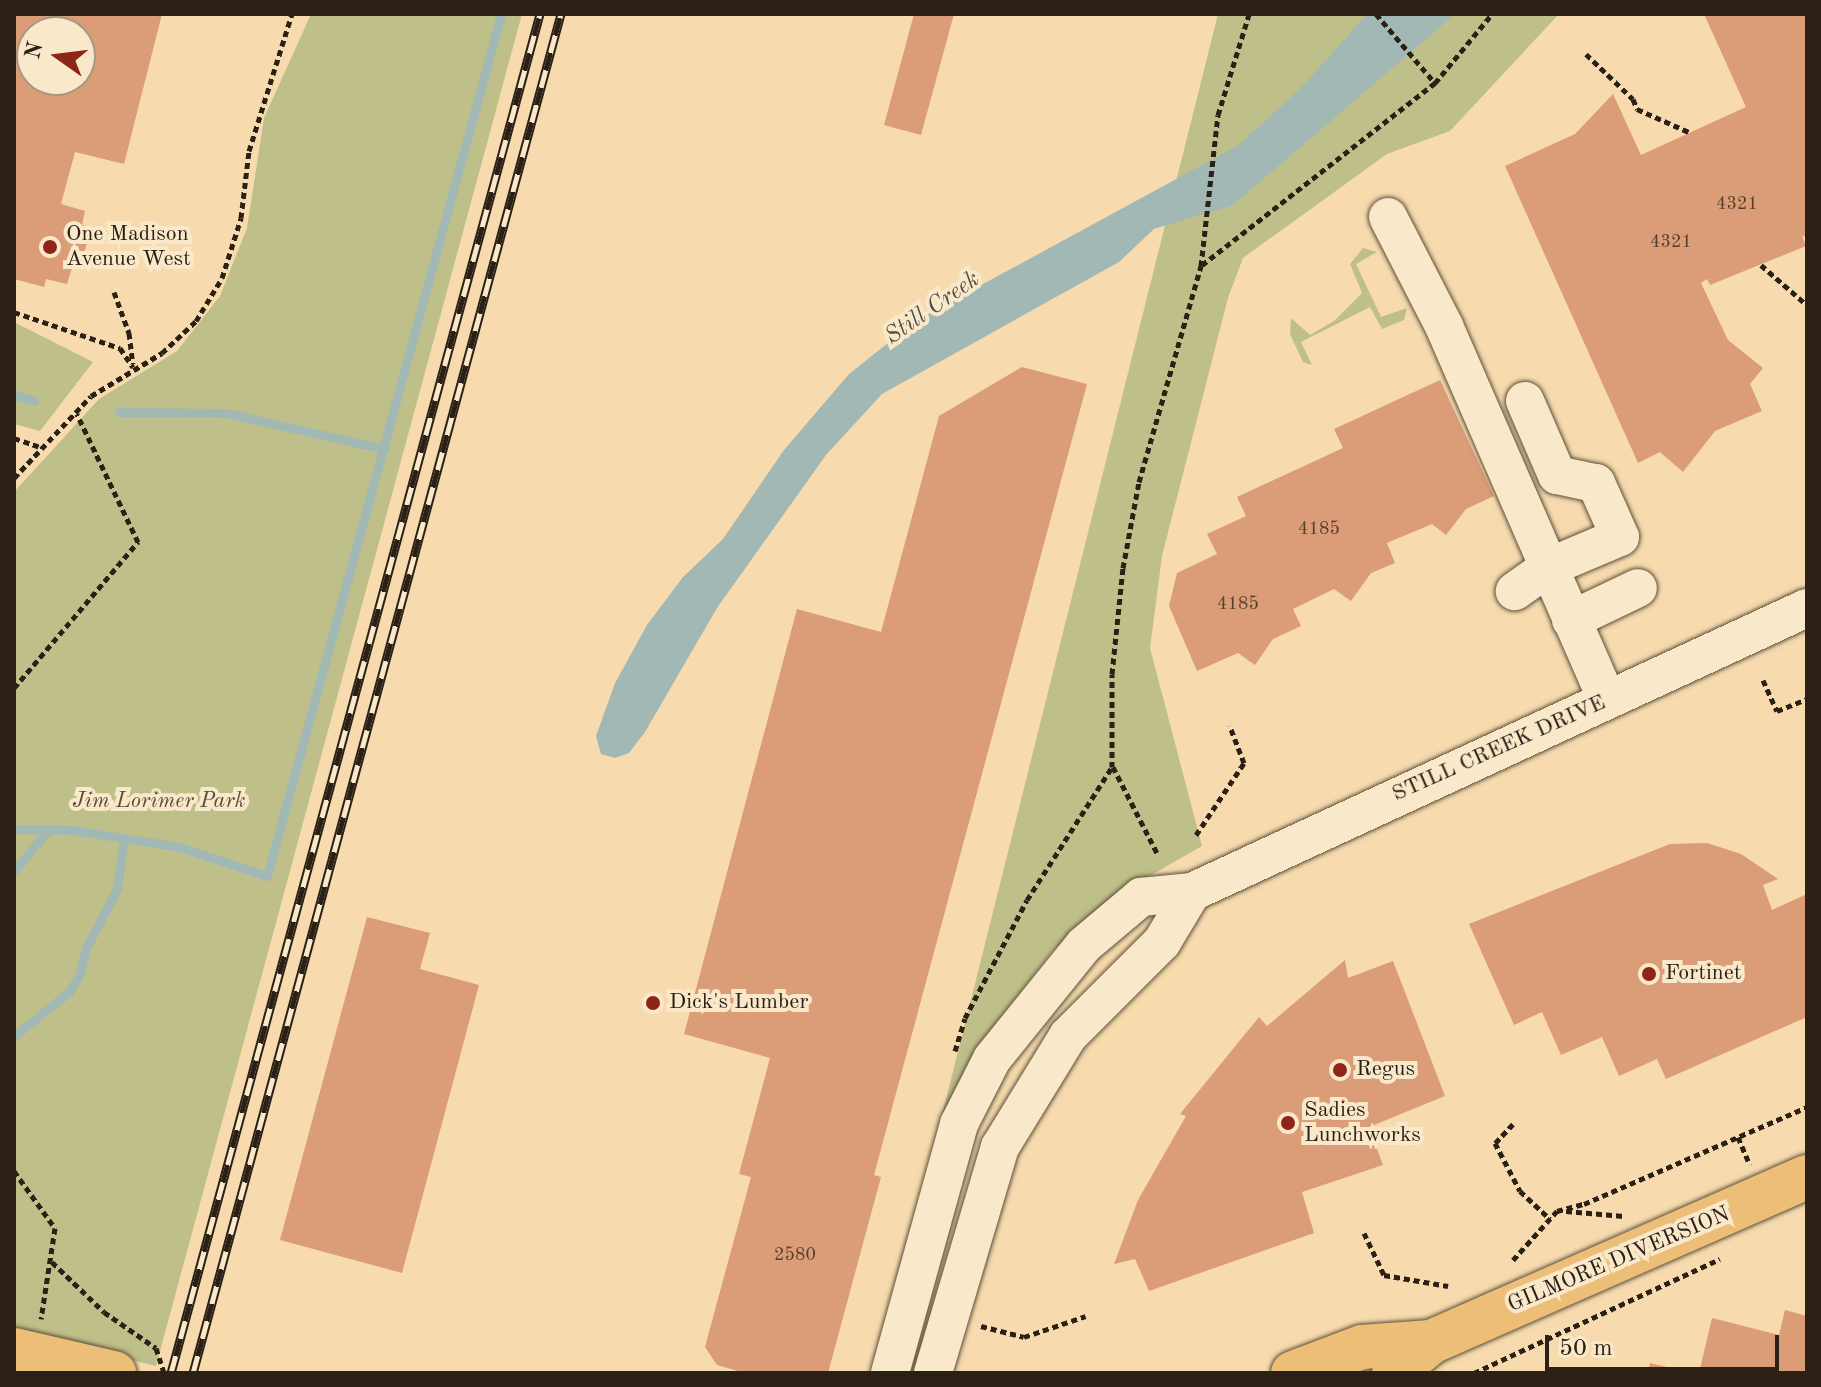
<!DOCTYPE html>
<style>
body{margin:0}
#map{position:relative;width:1821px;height:1387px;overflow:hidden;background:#f7dbae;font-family:"Old Standard TT",serif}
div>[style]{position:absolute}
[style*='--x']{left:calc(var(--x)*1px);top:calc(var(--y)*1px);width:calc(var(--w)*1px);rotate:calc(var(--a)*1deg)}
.green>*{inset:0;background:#bfc089}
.water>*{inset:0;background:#a2b8b5}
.stream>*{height:9px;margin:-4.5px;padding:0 4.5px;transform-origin:4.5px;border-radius:4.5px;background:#a2b8b5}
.building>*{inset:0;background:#db9c78}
.path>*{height:5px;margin-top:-2.5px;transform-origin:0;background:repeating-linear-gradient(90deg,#2a2015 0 6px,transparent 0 10px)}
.roads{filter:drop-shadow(0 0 2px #5d4f3b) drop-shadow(0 0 2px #5d4f3b)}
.minor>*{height:38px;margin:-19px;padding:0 19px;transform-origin:19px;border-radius:19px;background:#fae8ca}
.major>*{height:44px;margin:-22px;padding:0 22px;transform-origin:22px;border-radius:22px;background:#ecbe77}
.rail>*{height:9px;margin-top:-4.5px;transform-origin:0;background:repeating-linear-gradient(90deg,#fae8ca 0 18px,#2a2015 0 36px);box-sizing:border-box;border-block:2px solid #2a2015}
.dots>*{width:22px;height:22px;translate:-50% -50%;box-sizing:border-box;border:4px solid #fae8ca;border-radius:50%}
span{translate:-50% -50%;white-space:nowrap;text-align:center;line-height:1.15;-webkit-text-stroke:8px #fae8ca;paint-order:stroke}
.number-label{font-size:18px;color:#563f2e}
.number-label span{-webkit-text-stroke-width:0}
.poi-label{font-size:22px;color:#2a2015}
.left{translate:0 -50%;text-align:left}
.street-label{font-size:22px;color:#2a2015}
.park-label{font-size:22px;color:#575038;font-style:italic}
.water-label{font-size:24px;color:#4e4e45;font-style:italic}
.frame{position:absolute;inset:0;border:16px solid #2a2015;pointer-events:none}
.north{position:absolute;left:16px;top:16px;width:80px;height:80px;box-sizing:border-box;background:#fae8ca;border:2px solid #a79882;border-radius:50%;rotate:284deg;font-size:22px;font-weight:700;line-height:32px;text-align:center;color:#2a2015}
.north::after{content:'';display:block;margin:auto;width:28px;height:36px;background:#8f2418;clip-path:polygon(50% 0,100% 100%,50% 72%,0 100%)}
.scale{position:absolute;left:1545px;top:1335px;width:234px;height:36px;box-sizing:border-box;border:4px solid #2a2015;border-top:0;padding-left:10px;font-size:24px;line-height:28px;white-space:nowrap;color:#2a2015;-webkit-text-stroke:6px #fae8ca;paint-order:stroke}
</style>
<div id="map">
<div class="green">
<div style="clip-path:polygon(311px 14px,522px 14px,156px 1366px,14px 1332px,14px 492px,99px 399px,177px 351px,220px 296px,247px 228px,264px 118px)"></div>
<div style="clip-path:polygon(1218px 14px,1559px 14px,1450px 131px,1387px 154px,1243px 258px,1228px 298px,1162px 556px,1150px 648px,1202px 846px,1125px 890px,1053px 950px,987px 1036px,930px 1163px)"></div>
<div style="clip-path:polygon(1363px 248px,1377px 252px,1356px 264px,1381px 317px,1407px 308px,1404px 320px,1382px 329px,1370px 307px,1301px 342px,1312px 365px,1303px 362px,1290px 334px,1291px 318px,1310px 335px,1334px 321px,1362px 293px,1350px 264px)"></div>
<div style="clip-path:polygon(14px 322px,93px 362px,40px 431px,14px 424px)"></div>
</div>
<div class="water">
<div style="clip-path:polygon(1367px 14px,1455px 14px,1233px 205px,1154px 229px,1119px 262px,882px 394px,826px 455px,717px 608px,645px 732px,629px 753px,615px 758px,601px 754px,596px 736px,615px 683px,647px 625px,683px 577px,723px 539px,784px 450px,849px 374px,917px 320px,1237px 146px,1299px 90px)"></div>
</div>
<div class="stream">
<div style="--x:14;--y:395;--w:21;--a:17"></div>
<div style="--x:119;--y:412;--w:107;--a:0.5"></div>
<div style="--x:226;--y:413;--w:162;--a:12.8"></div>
<div style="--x:14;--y:829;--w:59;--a:1"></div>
<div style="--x:73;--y:830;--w:107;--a:9.1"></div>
<div style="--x:179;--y:847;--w:93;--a:18.2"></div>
<div style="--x:267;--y:876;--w:893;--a:-74.81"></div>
<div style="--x:14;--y:871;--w:55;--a:-50.2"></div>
<div style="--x:14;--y:1036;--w:70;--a:-38.7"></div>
<div style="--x:69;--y:992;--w:19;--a:-58"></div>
<div style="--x:79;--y:976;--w:29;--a:-76"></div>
<div style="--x:86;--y:948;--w:67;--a:-62.3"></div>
<div style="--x:117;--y:889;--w:51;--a:-82.2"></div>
</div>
<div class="building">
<div style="clip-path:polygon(evenodd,14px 14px,162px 14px,124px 164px,75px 152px,61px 204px,85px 211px,82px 225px,91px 227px,80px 269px,72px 268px,67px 284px,46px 279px,44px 287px,14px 279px,14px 14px,32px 32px,80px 32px,80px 80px,32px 80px,32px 32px)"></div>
<div style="clip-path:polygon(914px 14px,954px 14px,921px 135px,884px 125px)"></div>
<div style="clip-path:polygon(1704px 14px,1807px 14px,1807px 237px,1802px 236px,1806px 246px,1710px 285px,1707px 279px,1701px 283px,1728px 340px,1763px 368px,1750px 384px,1762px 411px,1715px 431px,1683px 472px,1660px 452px,1638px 463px,1505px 166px,1575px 134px,1613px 94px,1641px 155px,1746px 107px)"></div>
<div style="clip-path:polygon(1022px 367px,1087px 384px,874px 1175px,881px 1177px,828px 1373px,745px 1373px,717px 1365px,705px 1347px,751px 1177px,739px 1174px,770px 1058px,684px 1034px,797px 609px,881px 632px,939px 416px)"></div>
<div style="clip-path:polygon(1440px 380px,1494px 496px,1466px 509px,1446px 535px,1432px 524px,1387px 543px,1395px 563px,1371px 573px,1351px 601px,1334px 589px,1293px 609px,1301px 626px,1273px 639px,1255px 665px,1238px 653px,1197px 671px,1169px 606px,1177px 573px,1217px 554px,1207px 534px,1246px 516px,1237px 497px,1343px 448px,1334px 429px)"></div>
<div style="clip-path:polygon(1707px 843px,1741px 854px,1778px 879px,1763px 885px,1772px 910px,1807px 894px,1807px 1017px,1666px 1079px,1657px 1059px,1619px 1076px,1602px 1037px,1561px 1055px,1542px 1012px,1514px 1025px,1469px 924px,1670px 844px)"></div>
<div style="clip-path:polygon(367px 917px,430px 933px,420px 969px,479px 985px,402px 1273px,280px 1240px)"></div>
<div style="clip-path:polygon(1345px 960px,1348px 978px,1393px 961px,1445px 1096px,1369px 1127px,1383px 1165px,1302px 1192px,1314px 1233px,1149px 1291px,1135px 1259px,1114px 1264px,1138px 1200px,1186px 1116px,1180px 1114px,1259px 1017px,1267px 1026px)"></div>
<div style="clip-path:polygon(1785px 1310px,1807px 1316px,1807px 1373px,1699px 1373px,1712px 1318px,1779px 1335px)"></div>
<div style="clip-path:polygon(1650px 1363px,1688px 1372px,1687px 1373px,1648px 1373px)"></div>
</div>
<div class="path">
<div style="--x:1376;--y:14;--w:91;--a:49.5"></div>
<div style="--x:1586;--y:54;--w:65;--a:43.8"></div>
<div style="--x:1633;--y:99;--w:11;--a:68"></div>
<div style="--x:1637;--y:109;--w:57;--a:23.9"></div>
<div style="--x:1202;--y:265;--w:296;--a:-38"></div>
<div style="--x:1435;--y:83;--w:89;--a:-50.4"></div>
<div style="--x:1761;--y:265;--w:61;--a:41"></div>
<div style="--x:114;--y:292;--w:44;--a:69.9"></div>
<div style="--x:129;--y:333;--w:31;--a:83"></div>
<div style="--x:14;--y:312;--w:112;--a:18.8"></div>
<div style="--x:120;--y:348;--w:23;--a:56"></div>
<div style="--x:14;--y:438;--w:28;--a:19"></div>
<div style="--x:14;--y:478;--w:112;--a:-46.8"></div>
<div style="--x:91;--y:396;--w:83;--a:-31.2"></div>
<div style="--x:162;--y:353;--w:47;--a:-43.3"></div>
<div style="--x:196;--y:321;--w:50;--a:-58.8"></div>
<div style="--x:222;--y:278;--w:63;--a:-72.4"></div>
<div style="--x:241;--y:218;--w:67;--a:-83.2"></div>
<div style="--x:249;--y:151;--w:144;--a:-72.6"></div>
<div style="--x:1763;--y:680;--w:34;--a:66"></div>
<div style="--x:1777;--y:711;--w:32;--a:-22"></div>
<div style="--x:14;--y:688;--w:192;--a:-49.7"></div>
<div style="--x:138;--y:542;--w:142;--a:-115.5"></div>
<div style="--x:1113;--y:767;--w:99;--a:62.9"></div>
<div style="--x:1196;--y:835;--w:87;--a:-56.3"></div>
<div style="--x:1244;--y:763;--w:40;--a:-111"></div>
<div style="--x:955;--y:1051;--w:34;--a:-73"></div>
<div style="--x:965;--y:1018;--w:133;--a:-62.3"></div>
<div style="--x:1027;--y:900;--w:158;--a:-57.4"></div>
<div style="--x:1112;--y:767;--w:93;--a:-90"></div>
<div style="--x:1112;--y:674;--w:107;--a:-84.1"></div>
<div style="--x:1123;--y:568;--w:87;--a:-79.5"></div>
<div style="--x:1139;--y:482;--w:225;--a:-74"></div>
<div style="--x:1201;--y:266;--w:152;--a:-83.6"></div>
<div style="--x:1218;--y:115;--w:106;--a:-72.9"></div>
<div style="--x:1513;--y:1124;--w:26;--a:133"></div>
<div style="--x:1495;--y:1143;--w:54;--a:62.5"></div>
<div style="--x:1520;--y:1191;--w:41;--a:43"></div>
<div style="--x:1738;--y:1137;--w:30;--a:67"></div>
<div style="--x:14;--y:1171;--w:70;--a:54.3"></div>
<div style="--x:55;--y:1228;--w:92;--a:98.7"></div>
<div style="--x:1566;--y:1211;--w:58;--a:4.9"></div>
<div style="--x:1364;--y:1233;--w:47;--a:64.5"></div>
<div style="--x:1384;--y:1275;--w:65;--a:9.8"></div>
<div style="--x:1513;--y:1260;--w:66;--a:-48.1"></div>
<div style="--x:1557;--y:1211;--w:28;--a:-15"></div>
<div style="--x:1584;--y:1204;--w:243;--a:-23.5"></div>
<div style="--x:52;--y:1262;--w:72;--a:43.9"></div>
<div style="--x:104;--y:1312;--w:63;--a:34.7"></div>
<div style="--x:156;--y:1348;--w:26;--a:72"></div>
<div style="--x:981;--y:1326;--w:44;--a:14.3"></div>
<div style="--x:1024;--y:1337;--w:65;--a:-18.7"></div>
<div style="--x:1474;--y:1373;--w:271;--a:-24.9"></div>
</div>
<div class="roads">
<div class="minor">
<div style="--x:1388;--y:217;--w:123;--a:62.8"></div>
<div style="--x:1444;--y:326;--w:263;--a:66.5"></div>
<div style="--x:1549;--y:567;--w:42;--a:144.8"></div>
<div style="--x:1525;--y:401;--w:81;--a:66.6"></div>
<div style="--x:1557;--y:475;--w:40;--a:12"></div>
<div style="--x:1596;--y:483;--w:59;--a:66"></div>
<div style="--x:1620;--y:537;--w:77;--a:157.1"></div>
<div style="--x:1549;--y:567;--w:145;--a:66.4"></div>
<div style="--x:1571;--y:620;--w:74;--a:-25.5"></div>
<div style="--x:890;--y:1373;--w:258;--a:-74.5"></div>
<div style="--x:959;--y:1124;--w:73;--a:-63.1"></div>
<div style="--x:992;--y:1059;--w:146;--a:-51.1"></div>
<div style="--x:1084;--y:945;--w:75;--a:-40.1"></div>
<div style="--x:1141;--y:897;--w:51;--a:-5.6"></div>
<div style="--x:1192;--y:892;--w:677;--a:-24.79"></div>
<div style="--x:933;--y:1373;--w:236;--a:-73.5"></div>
<div style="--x:1000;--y:1147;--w:130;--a:-58.5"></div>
<div style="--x:1068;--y:1036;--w:133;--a:-45"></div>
<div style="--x:1162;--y:942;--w:58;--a:-59"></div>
</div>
<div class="major">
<div style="--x:14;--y:1350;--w:103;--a:13"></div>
<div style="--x:1293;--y:1373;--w:74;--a:-20.6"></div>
<div style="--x:1362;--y:1347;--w:69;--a:-4.1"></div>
<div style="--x:1394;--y:1373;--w:48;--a:-40"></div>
<div style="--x:1431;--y:1342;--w:411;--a:-23.7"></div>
</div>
</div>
<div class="rail">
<div style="--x:171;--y:1373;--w:1408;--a:-74.81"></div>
<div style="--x:193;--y:1373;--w:1408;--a:-74.85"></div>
</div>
<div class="dots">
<div style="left:50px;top:247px;background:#8f2418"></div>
<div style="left:1649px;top:974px;background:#8f2418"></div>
<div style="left:653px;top:1003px;background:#8f2418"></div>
<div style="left:1340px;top:1070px;background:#8f2418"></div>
<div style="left:1288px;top:1123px;background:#8f2418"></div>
</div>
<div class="number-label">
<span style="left:1737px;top:204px">4321</span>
<span style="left:1671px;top:242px">4321</span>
<span style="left:1319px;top:529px">4185</span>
<span style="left:1238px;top:604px">4185</span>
<span style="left:795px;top:1255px">2580</span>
</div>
<div class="poi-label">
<span class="left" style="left:66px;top:247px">One Madison<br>Avenue West</span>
<span class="left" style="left:1665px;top:974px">Fortinet</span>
<span class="left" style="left:669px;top:1003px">Dick's Lumber</span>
<span class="left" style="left:1356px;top:1070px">Regus</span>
<span class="left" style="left:1304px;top:1123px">Sadies<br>Lunchworks</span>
</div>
<div class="street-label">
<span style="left:1499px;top:749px;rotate:-24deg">STILL CREEK DRIVE</span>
<span style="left:1619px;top:1260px;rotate:-23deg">GILMORE DIVERSION</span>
</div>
<div class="park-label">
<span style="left:159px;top:802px">Jim Lorimer Park</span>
</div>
<div class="water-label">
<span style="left:933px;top:309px;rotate:-35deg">Still Creek</span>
</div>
<div class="frame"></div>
<div class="north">N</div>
<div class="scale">50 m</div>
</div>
